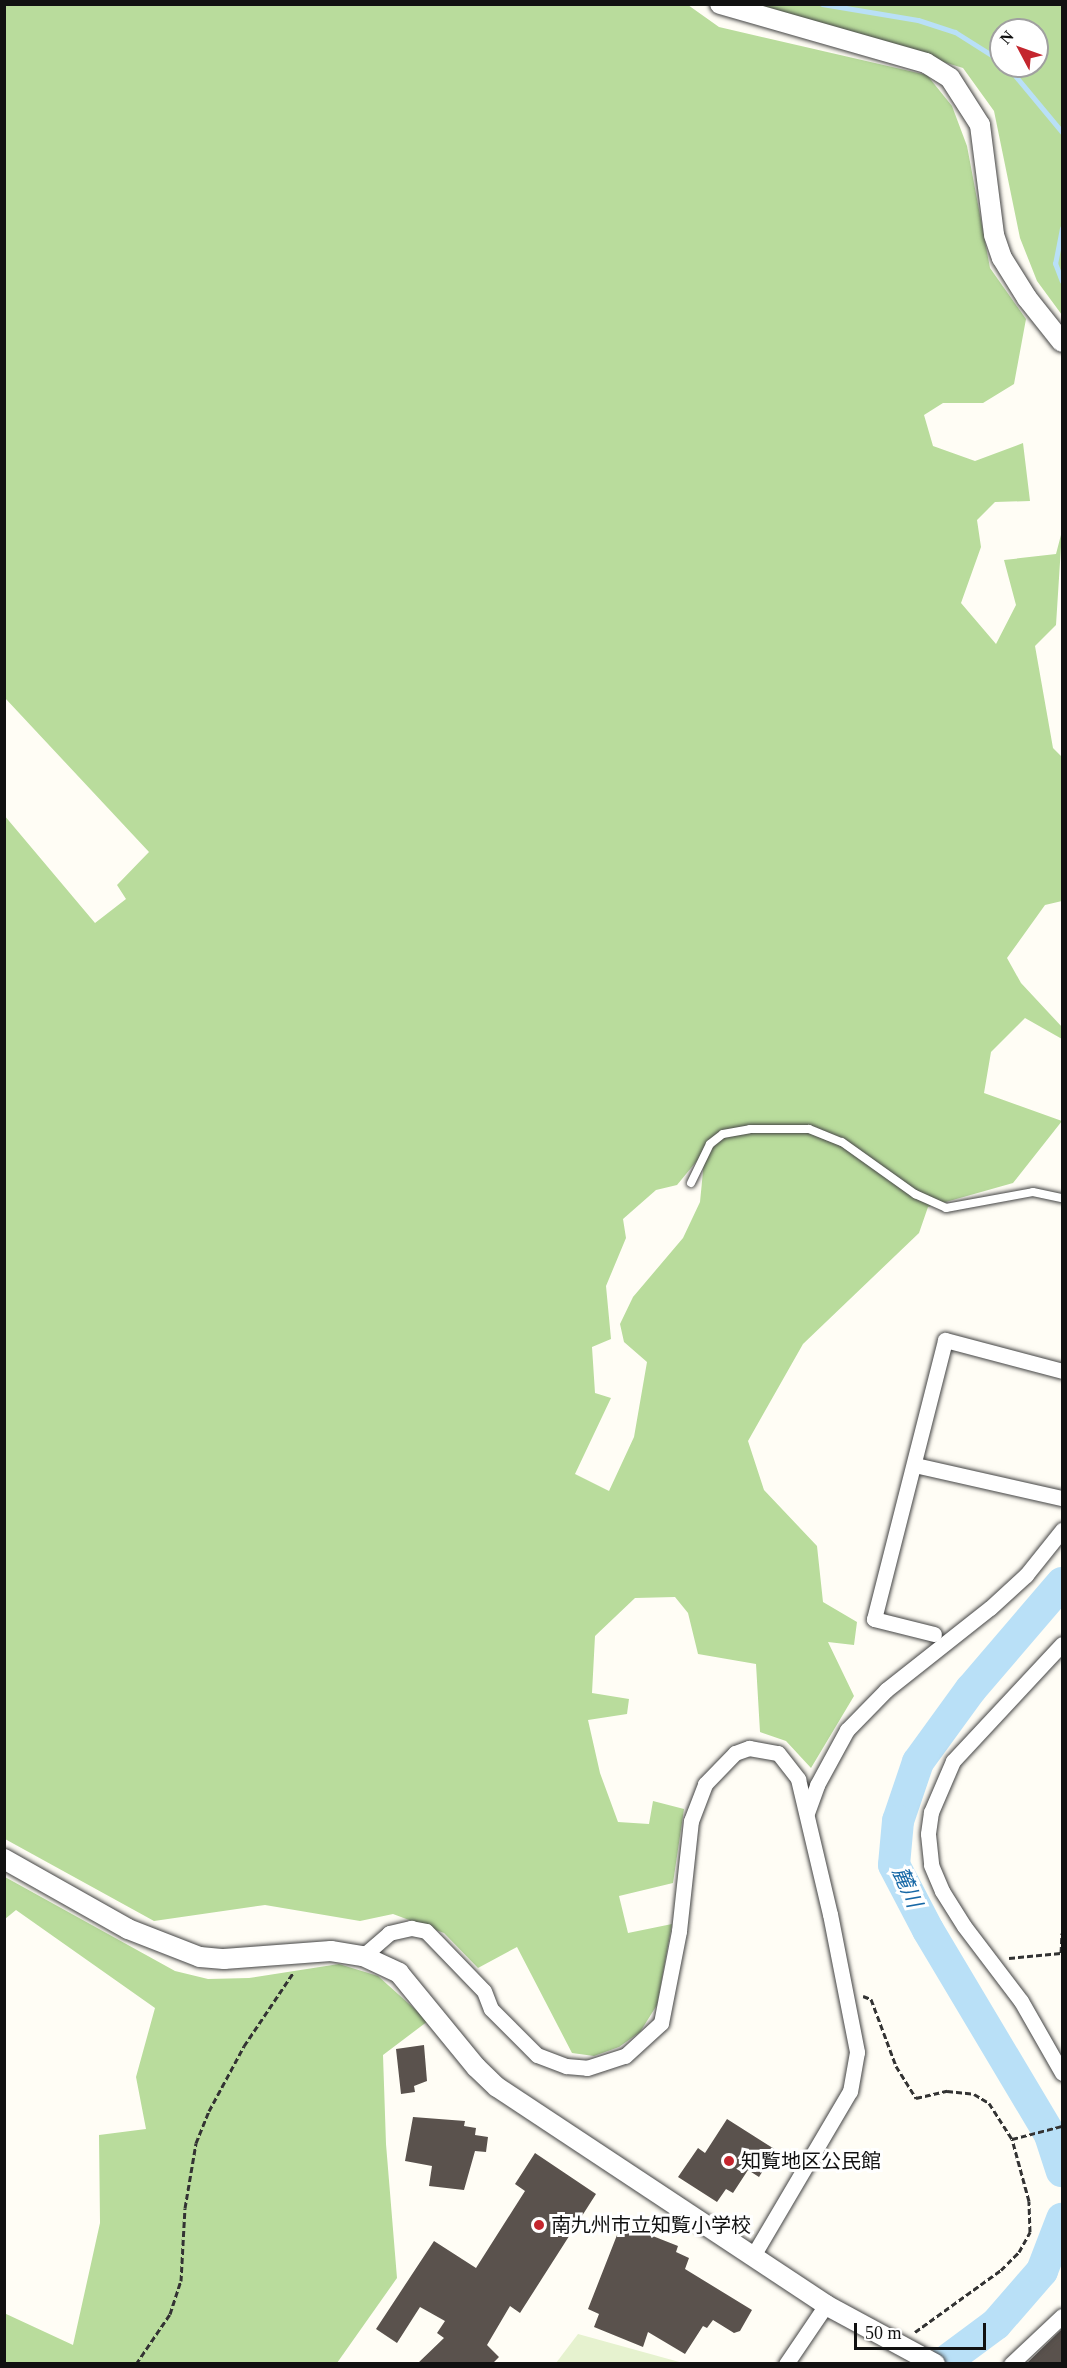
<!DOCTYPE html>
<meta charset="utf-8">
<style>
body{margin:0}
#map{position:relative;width:1067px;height:2368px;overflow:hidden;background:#fffdf5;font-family:"Times New Roman","Noto Sans JP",serif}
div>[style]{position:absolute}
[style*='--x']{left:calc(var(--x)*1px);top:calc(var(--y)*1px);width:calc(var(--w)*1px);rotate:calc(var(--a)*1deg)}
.forest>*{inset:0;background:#b9dc9c}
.pitch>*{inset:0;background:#e6f2cf}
.stream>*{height:5px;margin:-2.5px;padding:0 2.5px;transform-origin:2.5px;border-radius:2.5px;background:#b9e0f7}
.river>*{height:32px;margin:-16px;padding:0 16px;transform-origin:16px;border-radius:16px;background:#b9e0f7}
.building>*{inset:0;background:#5a524d}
.path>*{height:3px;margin-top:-1.5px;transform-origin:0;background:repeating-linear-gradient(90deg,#333 0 6px,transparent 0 9px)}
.roads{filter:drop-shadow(0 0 2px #444) drop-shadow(0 0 2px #444)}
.service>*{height:8px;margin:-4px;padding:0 4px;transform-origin:4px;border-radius:4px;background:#fff}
.minor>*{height:15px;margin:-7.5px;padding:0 7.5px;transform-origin:7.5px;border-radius:7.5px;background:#fff}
.tertiary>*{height:20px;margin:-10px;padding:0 10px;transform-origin:10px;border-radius:10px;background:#fff}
.dots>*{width:16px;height:16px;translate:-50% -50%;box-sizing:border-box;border:3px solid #fff;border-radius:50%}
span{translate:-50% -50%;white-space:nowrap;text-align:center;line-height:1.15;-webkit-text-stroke:6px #fff;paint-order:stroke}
.poi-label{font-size:20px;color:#111}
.left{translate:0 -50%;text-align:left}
.water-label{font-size:21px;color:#1768a6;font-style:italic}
.frame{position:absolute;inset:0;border:6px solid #111;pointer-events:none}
.north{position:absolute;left:989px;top:18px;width:60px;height:60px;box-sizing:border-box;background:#fff;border:2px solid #a0a0a0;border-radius:50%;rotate:311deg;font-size:16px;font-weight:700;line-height:24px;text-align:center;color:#111}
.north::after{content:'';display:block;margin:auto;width:21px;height:27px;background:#c4262e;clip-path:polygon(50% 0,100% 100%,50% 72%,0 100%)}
.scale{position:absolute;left:854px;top:2323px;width:132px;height:27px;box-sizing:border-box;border:3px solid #111;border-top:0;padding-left:8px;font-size:18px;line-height:21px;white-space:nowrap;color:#111;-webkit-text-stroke:4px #fff;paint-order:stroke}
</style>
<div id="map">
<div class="forest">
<div style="clip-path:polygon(evenodd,5px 5px,688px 5px,719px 27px,927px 75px,952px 106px,967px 146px,990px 268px,1026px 319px,1014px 384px,983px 403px,943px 403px,924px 415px,933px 446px,975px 461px,1023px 443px,1030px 501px,995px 502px,977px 520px,981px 547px,961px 603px,996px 644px,1016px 605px,1004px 560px,1056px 554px,1062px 531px,1056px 625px,1035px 646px,1053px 748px,1062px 757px,1062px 901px,1045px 905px,1007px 958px,1021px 983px,1062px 1027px,1062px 1039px,1025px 1018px,991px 1052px,984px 1093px,1062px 1121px,1013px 1183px,928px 1207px,919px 1233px,803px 1344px,748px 1441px,764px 1490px,817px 1546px,823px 1602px,857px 1622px,854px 1645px,828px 1642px,854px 1696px,811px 1768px,786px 1741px,760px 1732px,756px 1664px,698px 1654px,688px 1613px,675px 1597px,635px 1598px,595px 1636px,592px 1693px,629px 1699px,627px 1714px,588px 1720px,600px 1773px,618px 1822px,649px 1824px,653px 1801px,684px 1809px,673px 1883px,619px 1896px,628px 1933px,672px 1924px,657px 2005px,640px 2032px,619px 2047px,594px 2056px,572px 2053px,517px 1947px,478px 1968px,444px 1933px,393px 1914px,360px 1921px,265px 1905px,154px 1921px,5px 1839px,4px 815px,95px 923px,126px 899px,117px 885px,149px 852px,5px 698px,5px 5px,705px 1151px,700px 1202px,683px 1238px,633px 1297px,620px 1324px,624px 1342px,647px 1362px,634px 1437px,609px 1491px,575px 1474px,611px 1398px,595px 1393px,592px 1347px,611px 1339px,606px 1286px,626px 1238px,623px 1219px,656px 1190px,677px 1185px,705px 1151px)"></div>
<div style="clip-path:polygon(evenodd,759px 5px,1062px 5px,1062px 315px,1037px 281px,1020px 238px,994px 111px,963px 68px,759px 5px,1001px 30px,1037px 30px,1037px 66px,1001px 66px,1001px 30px)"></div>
<div style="clip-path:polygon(5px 1877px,175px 1971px,208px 1979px,249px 1978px,339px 1964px,378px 1976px,428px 2021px,383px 2055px,386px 2144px,397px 2278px,337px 2363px,5px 2363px,4px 2313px,73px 2345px,100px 2223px,99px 2135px,146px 2129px,136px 2077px,155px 2008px,16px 1910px,5px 1919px)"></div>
</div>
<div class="pitch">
<div style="clip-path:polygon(578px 2334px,683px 2363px,556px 2363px)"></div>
</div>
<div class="stream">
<div style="--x:822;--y:4;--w:97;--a:9.5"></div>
<div style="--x:918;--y:20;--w:39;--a:18"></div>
<div style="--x:955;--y:32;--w:54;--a:32.2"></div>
<div style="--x:1007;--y:66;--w:86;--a:50.2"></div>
<div style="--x:1062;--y:228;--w:36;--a:101"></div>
<div style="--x:1055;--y:263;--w:19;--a:69"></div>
</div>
<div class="river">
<div style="--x:1062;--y:1583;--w:140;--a:130.6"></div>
<div style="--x:971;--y:1689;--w:90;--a:126"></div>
<div style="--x:918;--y:1762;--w:62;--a:108.7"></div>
<div style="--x:898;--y:1821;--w:44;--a:95.2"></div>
<div style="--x:894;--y:1865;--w:73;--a:62.4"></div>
<div style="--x:928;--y:1930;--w:239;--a:59.2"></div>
<div style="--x:1050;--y:2135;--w:38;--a:72"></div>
<div style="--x:942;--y:2364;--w:67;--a:-36.5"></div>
<div style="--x:996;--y:2324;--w:70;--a:-49"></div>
<div style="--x:1042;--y:2271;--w:56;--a:-69"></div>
</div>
<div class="building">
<div style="clip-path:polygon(424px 2045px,427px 2081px,414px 2086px,415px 2092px,401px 2094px,396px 2049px)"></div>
<div style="clip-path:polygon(413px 2117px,465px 2121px,464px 2126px,476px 2128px,475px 2135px,488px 2137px,486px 2152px,475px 2151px,464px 2190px,429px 2186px,432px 2166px,405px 2161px)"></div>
<div style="clip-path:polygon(727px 2119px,776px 2150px,759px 2177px,748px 2170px,733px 2193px,726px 2189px,717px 2202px,678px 2177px,698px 2148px,705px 2153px)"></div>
<div style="clip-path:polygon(535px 2153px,596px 2194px,520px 2313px,510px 2306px,487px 2345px,499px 2357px,492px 2364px,417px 2364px,444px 2338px,437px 2333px,445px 2321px,420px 2307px,397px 2343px,376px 2329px,434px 2241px,476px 2268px,525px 2191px,515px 2184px)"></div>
<div style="clip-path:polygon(635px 2229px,678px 2246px,676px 2252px,689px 2258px,685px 2269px,752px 2310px,740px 2331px,734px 2333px,713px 2320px,707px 2328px,703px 2326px,685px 2354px,648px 2332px,643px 2347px,594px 2327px,599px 2314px,588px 2309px,619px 2230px,632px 2234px)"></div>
<div style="clip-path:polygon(1062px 2329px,1062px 2364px,1026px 2364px)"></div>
</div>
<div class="path">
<div style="--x:1009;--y:1958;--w:52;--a:-5.5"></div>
<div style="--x:1061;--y:1953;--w:20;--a:-87"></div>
<div style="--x:863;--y:1996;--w:9;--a:21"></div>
<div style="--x:871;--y:1999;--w:72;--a:69.5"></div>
<div style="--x:896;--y:2066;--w:38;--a:58"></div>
<div style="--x:916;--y:2098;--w:32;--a:-13"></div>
<div style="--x:947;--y:2091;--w:27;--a:6"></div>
<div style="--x:974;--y:2094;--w:17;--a:31"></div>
<div style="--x:989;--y:2103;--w:43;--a:57.4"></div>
<div style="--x:1012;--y:2139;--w:52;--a:-14.6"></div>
<div style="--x:915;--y:2332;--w:106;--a:-35.8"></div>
<div style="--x:1001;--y:2270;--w:25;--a:-45"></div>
<div style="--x:1019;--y:2252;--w:23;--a:-61"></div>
<div style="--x:1030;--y:2232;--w:31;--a:-92"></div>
<div style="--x:1029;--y:2201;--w:64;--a:-105.3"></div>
<div style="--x:136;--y:2364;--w:60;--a:-55.8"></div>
<div style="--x:170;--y:2314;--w:35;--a:-72"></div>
<div style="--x:181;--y:2281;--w:73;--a:-86.9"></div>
<div style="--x:185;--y:2208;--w:66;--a:-80.4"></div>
<div style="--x:196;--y:2143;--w:35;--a:-68"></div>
<div style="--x:209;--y:2111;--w:74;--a:-61.7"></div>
<div style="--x:244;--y:2046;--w:88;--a:-56.1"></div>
</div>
<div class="roads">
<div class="service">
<div style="--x:691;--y:1183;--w:43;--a:-64"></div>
<div style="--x:710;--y:1144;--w:16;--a:-38"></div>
<div style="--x:723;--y:1134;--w:27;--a:-10"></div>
<div style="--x:750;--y:1129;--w:59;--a:0"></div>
<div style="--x:809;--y:1129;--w:35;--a:22"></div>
<div style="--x:842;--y:1142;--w:90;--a:35.5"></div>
<div style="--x:915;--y:1194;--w:34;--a:24"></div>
<div style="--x:946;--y:1208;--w:88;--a:-10.4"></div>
<div style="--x:1033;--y:1192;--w:30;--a:12"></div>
</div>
<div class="minor">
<div style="--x:915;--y:1465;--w:151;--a:12.7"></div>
<div style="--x:934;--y:1634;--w:62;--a:-166"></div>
<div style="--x:874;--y:1619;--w:288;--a:-75.7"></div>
<div style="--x:945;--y:1340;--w:121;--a:14.8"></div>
<div style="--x:1062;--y:1644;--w:160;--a:133"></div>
<div style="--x:953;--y:1761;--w:56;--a:113.3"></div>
<div style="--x:931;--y:1812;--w:22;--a:98"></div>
<div style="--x:928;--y:1834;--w:31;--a:84"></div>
<div style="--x:931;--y:1865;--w:28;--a:67"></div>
<div style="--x:942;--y:1891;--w:41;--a:57.8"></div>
<div style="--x:964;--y:1926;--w:94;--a:52.8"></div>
<div style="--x:1021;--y:2001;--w:83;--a:60.3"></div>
<div style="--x:807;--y:1813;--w:30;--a:-70"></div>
<div style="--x:817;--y:1785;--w:63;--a:-61.4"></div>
<div style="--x:847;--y:1730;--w:56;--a:-45.7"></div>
<div style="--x:886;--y:1690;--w:132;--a:-38.3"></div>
<div style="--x:990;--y:1608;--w:49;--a:-42.5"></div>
<div style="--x:1026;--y:1575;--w:58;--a:-51.3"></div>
<div style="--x:363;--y:1956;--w:35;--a:-41"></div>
<div style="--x:389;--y:1933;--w:23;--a:-13"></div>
<div style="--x:411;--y:1928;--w:15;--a:11"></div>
<div style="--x:426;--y:1931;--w:83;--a:46"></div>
<div style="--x:484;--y:1991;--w:19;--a:69"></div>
<div style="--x:491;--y:2009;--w:65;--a:45"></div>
<div style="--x:537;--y:2055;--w:31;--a:21"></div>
<div style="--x:566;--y:2066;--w:21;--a:5"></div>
<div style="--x:587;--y:2068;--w:40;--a:-18"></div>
<div style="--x:625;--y:2056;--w:49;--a:-42.5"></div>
<div style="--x:661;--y:2023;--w:94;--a:-78.9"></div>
<div style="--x:679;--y:1931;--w:111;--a:-83.8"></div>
<div style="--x:691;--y:1821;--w:40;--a:-69"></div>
<div style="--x:705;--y:1784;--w:43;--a:-45.9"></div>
<div style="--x:735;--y:1753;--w:15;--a:-20"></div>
<div style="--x:749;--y:1748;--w:29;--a:10"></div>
<div style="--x:778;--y:1753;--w:33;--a:52"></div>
<div style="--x:798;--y:1779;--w:139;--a:76.7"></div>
<div style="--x:830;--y:1914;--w:141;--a:78.9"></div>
<div style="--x:857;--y:2052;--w:40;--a:100"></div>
<div style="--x:850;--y:2091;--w:191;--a:120.5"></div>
<div style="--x:786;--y:2364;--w:71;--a:-55.9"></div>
<div style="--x:1011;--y:2364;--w:70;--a:-43.3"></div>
</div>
<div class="tertiary">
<div style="--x:720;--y:4;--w:214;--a:16"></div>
<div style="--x:926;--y:63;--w:28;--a:32"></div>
<div style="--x:950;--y:78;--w:56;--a:57.4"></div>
<div style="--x:980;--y:125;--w:111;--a:82.7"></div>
<div style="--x:994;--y:235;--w:24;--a:71"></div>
<div style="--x:1002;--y:258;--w:47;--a:58"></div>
<div style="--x:1027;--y:298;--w:56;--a:51.5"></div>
<div style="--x:4;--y:1859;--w:142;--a:29.4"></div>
<div style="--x:128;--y:1929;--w:77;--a:21.3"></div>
<div style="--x:200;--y:1957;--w:24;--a:5"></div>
<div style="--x:224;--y:1959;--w:107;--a:-4.3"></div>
<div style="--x:331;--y:1951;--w:32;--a:9"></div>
<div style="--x:363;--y:1956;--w:40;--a:25"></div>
<div style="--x:399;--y:1973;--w:122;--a:50.7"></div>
<div style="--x:476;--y:2067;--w:29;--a:44"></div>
<div style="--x:497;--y:2087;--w:395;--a:33.5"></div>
<div style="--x:826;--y:2305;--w:124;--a:28.4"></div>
</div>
</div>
<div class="dots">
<div style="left:729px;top:2161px;background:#c4262e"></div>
<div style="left:539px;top:2225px;background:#c4262e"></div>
</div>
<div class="poi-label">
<span class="left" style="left:741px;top:2161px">知覧地区公民館</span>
<span class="left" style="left:551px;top:2225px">南九州市立知覧小学校</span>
</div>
<div class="water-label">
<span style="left:907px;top:1887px;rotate:66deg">麓川</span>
</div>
<div class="frame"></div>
<div class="north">N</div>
<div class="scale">50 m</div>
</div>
